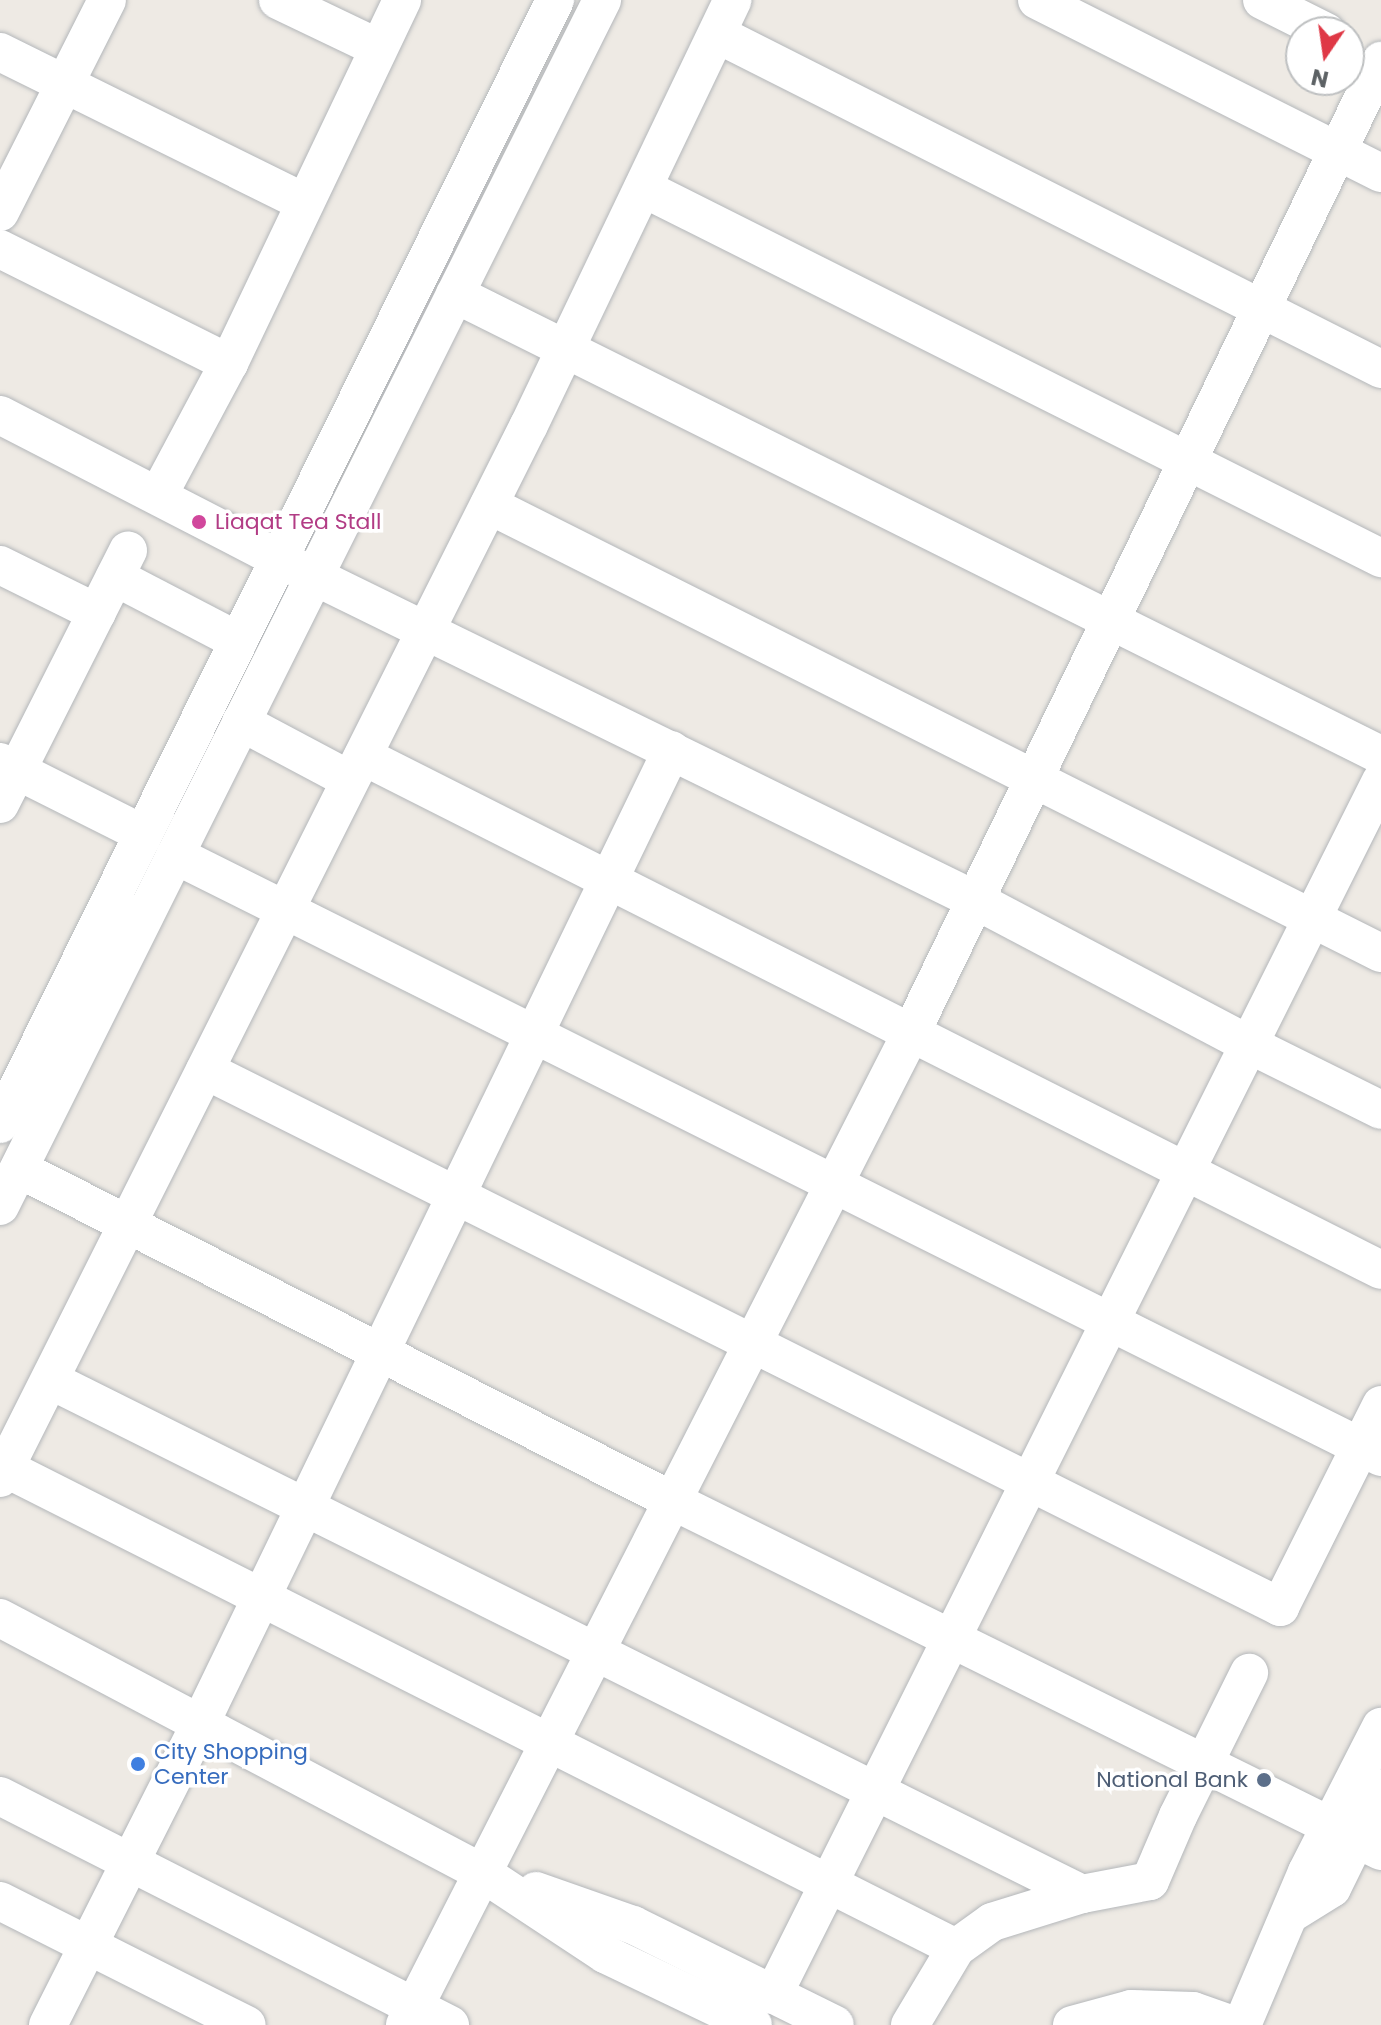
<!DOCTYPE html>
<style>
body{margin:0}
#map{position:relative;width:1381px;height:2025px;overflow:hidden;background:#eeeae4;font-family:Poppins,sans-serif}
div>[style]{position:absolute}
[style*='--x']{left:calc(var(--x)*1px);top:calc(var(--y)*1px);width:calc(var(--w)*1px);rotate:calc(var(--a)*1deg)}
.roads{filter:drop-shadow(0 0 2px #b4b7ba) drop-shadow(0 0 2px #b4b7ba)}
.minor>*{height:38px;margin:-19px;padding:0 19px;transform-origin:19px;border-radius:19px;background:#fff}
.dots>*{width:22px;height:22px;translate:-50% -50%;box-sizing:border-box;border:4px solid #fff;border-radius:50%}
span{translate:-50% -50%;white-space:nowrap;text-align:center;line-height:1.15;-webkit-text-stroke:7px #fff;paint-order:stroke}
.hotel-label{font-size:22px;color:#b23c85}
.left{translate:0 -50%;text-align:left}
.shop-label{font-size:22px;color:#366cbe}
.service-label{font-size:22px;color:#4e5e75}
.right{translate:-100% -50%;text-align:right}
.north{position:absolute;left:1285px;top:16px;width:80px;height:80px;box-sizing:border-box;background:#fff;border:2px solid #bec0c1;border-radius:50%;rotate:193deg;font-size:22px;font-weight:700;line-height:32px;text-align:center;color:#5c6164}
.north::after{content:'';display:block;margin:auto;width:28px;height:36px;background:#df3846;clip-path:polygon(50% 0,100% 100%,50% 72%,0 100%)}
</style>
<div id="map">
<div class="roads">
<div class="minor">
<div style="--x:278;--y:0;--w:111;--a:25.6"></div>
<div style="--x:1037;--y:0;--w:385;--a:26.7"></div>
<div style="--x:1262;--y:0;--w:72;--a:26.6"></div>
<div style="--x:717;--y:34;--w:744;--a:26.77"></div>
<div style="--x:0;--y:52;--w:340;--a:26.3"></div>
<div style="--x:643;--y:188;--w:826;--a:26.63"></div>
<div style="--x:0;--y:212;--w:237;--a:-63.2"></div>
<div style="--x:0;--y:249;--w:256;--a:26.5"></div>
<div style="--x:455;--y:294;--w:1034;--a:26.47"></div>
<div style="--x:0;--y:415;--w:314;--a:27.3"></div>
<div style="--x:279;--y:559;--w:773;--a:26.1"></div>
<div style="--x:973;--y:899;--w:311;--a:27.8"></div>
<div style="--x:1248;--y:1044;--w:148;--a:26.4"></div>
<div style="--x:159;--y:494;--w:149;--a:-61.9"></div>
<div style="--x:229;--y:363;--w:402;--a:-64.5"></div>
<div style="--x:489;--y:505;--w:998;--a:26.67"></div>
<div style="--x:0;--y:565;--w:108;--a:26.3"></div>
<div style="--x:115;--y:577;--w:139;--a:27.5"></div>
<div style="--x:241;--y:722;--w:123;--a:28"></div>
<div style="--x:363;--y:756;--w:1140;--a:26.79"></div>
<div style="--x:0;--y:762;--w:160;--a:26.7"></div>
<div style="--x:0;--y:804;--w:284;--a:-63.2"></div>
<div style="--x:175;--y:855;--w:1348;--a:26.53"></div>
<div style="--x:205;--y:1070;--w:1202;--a:26.54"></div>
<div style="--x:1280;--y:1607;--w:226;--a:-63.4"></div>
<div style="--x:0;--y:1124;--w:1254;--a:-63.72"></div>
<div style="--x:19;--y:1169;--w:731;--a:26.92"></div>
<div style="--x:671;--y:1500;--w:792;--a:26.31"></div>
<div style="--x:0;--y:1206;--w:1348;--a:-63.47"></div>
<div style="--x:50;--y:1380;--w:1153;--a:26.48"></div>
<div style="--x:5;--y:1468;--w:1065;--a:26.78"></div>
<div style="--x:0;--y:1478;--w:1178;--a:-63.33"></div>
<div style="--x:529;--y:425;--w:471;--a:-64.4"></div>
<div style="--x:0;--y:1618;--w:544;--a:27.84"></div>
<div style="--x:481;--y:1872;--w:149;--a:33.5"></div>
<div style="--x:605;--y:1954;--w:164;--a:25.6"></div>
<div style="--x:0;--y:1796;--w:505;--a:26.97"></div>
<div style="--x:536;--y:1891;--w:103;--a:19.3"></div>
<div style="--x:633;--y:1925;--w:225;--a:26.3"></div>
<div style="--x:0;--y:1901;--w:276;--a:26.7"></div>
<div style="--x:1292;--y:1913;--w:47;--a:-32"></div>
<div style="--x:1332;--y:1888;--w:111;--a:-63.9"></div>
<div style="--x:773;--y:1995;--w:1358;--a:-63.4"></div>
<div style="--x:48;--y:2025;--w:337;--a:-63.2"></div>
<div style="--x:200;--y:1724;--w:1082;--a:-64.15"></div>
<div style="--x:405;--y:2025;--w:1114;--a:-62.97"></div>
<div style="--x:911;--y:1033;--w:1080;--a:-64.19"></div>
<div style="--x:910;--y:2025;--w:90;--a:-59.1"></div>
<div style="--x:956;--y:1948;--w:44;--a:-35.8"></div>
<div style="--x:992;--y:1922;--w:94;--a:-17.3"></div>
<div style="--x:1082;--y:1894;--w:69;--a:-10.8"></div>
<div style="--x:1150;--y:1881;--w:71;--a:-66.7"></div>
<div style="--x:1178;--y:1816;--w:160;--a:-63.6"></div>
<div style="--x:1072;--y:2025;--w:61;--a:-15.2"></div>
<div style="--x:1131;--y:2009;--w:62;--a:1.8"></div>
<div style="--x:1193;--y:2011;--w:42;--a:19.3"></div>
<div style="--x:1242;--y:2025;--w:166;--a:-67"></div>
<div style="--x:1307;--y:1872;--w:163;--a:-63"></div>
</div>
</div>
<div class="dots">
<div style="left:199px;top:522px;background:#d1479c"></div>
<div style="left:138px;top:1764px;background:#3f7fe0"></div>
<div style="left:1264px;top:1780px;background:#5c6f8a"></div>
</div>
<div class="hotel-label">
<span class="left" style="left:215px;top:522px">Liaqat Tea Stall</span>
</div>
<div class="shop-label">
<span class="left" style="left:154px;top:1764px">City Shopping<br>Center</span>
</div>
<div class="service-label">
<span class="right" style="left:1248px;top:1780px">National Bank</span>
</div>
<div class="north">N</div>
</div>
